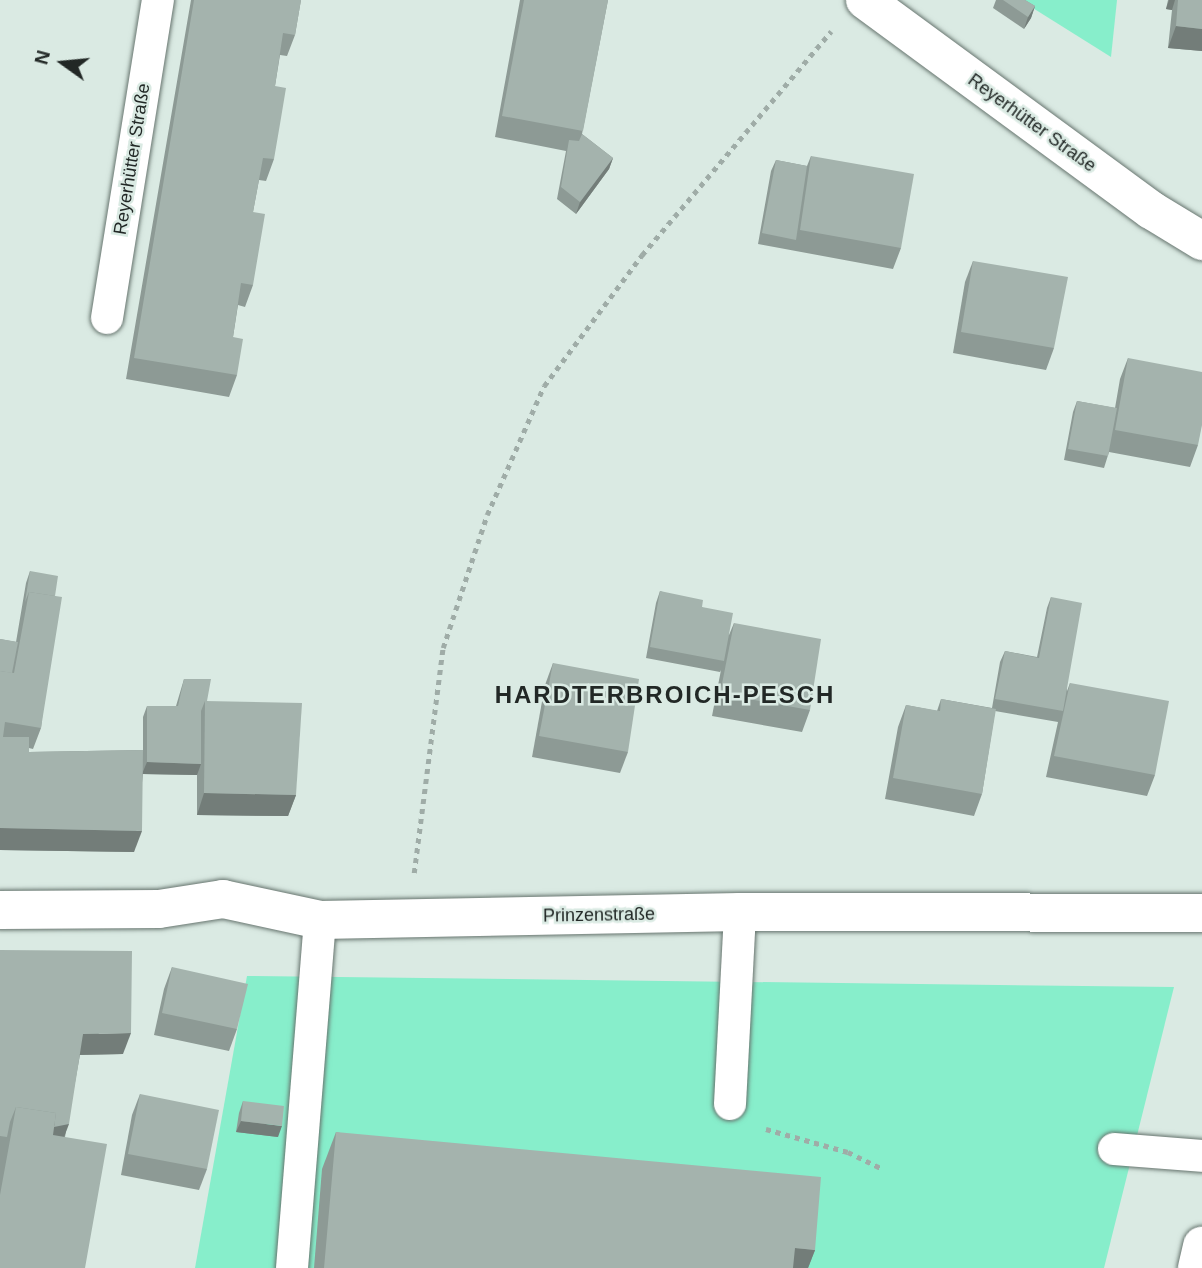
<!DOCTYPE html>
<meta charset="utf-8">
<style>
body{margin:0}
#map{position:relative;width:1202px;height:1268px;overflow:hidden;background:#daeae3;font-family:Arial,sans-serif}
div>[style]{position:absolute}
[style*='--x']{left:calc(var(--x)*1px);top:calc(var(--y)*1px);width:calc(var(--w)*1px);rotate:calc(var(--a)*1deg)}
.green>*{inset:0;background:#87eecb}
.path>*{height:4.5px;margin-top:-2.25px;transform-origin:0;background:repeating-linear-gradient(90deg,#9faca7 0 5px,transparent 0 10px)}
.roads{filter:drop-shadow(0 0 2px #67756f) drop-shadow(0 0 2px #67756f)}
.lane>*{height:32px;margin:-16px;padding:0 16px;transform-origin:16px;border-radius:16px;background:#fff}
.street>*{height:38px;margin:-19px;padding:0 19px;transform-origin:19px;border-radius:19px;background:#fff}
.secondary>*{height:38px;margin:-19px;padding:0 19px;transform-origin:19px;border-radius:19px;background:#fff}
.wall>*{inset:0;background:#8d9a95}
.shaded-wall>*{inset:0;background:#737d79}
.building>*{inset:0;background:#a4b3ad}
span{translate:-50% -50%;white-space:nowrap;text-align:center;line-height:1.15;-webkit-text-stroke:5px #daeae3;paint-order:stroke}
.street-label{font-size:18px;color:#222826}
.district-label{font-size:24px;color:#222826;font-weight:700;letter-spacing:2px}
.north{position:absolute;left:28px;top:28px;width:70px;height:70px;-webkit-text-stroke:5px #daeae3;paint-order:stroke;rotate:285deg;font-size:19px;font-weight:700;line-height:28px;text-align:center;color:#222826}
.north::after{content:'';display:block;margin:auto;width:24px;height:32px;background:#222826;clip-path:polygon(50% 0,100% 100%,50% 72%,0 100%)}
</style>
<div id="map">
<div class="green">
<div style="clip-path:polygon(1020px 0,1117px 0,1111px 57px)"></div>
<div style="clip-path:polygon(247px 976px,1174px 987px,1104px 1268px,195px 1268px)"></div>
</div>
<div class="path">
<div style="--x:414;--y:873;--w:227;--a:-82.7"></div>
<div style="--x:443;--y:648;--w:140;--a:-71.7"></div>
<div style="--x:487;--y:515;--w:141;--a:-66.2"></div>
<div style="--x:544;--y:386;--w:164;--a:-53.2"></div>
<div style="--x:642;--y:255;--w:293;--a:-49.8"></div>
<div style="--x:766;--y:1129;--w:85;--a:15.7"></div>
<div style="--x:848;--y:1152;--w:37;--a:26"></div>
</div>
<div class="roads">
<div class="lane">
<div style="--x:107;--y:318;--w:322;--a:-80.9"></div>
<div style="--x:730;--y:1104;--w:192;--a:-87"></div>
<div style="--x:1114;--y:1149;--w:88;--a:4.5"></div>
<div style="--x:292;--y:1268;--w:349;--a:-85.4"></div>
</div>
<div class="street">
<div style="--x:0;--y:910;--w:159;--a:-0.4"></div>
<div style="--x:159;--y:909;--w:65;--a:-8.9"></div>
<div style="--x:223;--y:899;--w:99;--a:12.2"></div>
<div style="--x:320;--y:920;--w:420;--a:-1.1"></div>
<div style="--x:740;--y:912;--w:462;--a:0.1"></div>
</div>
<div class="secondary">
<div style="--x:865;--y:0;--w:355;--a:36.3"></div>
<div style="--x:1151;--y:210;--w:60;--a:31.3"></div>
<div style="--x:1197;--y:1268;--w:23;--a:-77"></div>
</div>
</div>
<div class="wall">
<div style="clip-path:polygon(191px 0,301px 0,295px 35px,287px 56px,280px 55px,275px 86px,274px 159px,266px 181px,259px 180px,253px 212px,253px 285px,245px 307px,238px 305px,233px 337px,237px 375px,229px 397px,126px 379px)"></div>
<div style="clip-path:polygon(520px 0,608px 0,582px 134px,613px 158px,609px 169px,576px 214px,557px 199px,566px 151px,495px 137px)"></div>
<div style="clip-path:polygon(996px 0,1025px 0,1035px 6px,1031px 18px,1024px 29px,993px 8px)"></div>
<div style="clip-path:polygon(1168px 0,1202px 0,1202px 51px,1168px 48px,1172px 10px,1166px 9px)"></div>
<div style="clip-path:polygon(811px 156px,901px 248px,893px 269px,758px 244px,771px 171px,776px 160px,807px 166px)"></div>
<div style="clip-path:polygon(973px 261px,1054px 348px,1046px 370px,953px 353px,965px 282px)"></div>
<div style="clip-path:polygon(1128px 358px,1198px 445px,1190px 467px,1109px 452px,1104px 468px,1064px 460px,1073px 412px,1077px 401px,1115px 408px,1120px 379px)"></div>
<div style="clip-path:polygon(30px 571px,55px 596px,41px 728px,33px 749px,29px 748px,29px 752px,143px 750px,143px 717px,147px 706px,176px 706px,184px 679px,207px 701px,296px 795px,288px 816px,197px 815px,197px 775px,143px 774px,134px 852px,0 850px,0 639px,16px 642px,26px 583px)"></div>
<div style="clip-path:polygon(660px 591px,702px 607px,729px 635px,734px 623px,810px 710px,802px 732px,712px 716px,721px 670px,720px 672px,646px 658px,656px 603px)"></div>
<div style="clip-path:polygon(1051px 597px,1067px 691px,1070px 683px,1155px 775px,1147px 796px,1046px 777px,1058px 722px,995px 711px,982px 794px,974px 816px,885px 799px,898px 727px,906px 705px,937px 711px,941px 699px,992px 708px,1000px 662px,1005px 651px,1037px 657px,1047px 608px)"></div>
<div style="clip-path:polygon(553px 663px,628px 752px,620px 773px,532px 757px,545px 685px)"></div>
<div style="clip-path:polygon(0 950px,123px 1054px,80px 1055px,65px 1137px,0 1268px)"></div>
<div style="clip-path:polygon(172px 967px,237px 1029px,229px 1051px,154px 1035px,164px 989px)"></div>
<div style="clip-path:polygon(140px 1094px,207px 1169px,199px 1190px,121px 1175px,132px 1115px)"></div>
<div style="clip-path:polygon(243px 1101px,278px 1137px,236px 1132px,239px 1113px)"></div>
<div style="clip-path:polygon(336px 1132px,815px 1250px,808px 1268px,314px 1268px,322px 1169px)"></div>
</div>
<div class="shaded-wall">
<div style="clip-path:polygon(1169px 0,1175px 0,1172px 10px,1166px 9px)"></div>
<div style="clip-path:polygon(1035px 6px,1031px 18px,1024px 29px,1028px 17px)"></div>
<div style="clip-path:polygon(1176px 26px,1202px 29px,1202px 51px,1168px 48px)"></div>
<div style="clip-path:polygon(613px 158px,609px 169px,576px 214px,580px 202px)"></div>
<div style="clip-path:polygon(147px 762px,201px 764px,197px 775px,142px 774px)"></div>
<div style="clip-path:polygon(204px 793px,296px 795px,288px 816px,197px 815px)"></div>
<div style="clip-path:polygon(0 828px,142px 831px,134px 852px,0 850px)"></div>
<div style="clip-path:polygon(131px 1033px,123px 1054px,75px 1055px,83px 1034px)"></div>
<div style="clip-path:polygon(241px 1121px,282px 1126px,278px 1137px,236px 1132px)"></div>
<div style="clip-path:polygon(13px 1123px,69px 1124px,61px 1145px)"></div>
<div style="clip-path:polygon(795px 1248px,815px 1250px,808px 1268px,788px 1268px)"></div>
</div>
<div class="building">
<div style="clip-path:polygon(194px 0,301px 0,295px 35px,283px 33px,275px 86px,286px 88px,280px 124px,274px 159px,263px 158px,253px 212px,265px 214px,253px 285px,241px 283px,233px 337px,243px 339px,237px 375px,134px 358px)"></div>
<div style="clip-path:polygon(524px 0,608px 0,583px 131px,502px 116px)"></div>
<div style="clip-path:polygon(1003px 0,1025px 0,1035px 6px,1028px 17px)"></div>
<div style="clip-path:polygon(1178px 0,1202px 0,1202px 29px,1176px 26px)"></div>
<div style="clip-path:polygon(582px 134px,613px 158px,580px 202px,561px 187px,569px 140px,579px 141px)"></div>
<div style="clip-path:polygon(811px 156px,914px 174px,901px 248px,800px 230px)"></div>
<div style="clip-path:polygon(776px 160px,807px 166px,796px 240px,762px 233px)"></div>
<div style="clip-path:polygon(973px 261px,1068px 277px,1054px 348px,961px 332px)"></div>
<div style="clip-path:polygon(1128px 358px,1202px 372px,1202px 425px,1198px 445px,1115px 430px)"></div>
<div style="clip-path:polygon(1077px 401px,1117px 408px,1108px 456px,1068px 449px)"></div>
<div style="clip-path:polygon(30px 571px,58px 576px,55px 596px,29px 592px,25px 602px)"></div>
<div style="clip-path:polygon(660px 591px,703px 600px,702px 607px,733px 613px,724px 661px,650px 647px)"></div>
<div style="clip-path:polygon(29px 592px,62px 597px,41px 728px,5px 722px,3px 737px,29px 737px,29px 752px,143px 750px,142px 831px,0 828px,0 671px,14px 673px)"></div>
<div style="clip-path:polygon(1051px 597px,1082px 603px,1063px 711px,995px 699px,1005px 651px,1039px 658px)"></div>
<div style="clip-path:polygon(734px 623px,821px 639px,810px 710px,720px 694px)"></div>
<div style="clip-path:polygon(0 639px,18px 642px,12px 673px,0 671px)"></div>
<div style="clip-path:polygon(553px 663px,639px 679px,628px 752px,539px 736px)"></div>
<div style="clip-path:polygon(184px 679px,211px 679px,207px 701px,205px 701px,201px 711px,201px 764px,147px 762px,147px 706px,178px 706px)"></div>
<div style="clip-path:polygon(1070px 683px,1169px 701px,1155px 775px,1054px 756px)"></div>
<div style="clip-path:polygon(941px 699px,996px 709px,982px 794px,893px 778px,906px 705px,940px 711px)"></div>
<div style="clip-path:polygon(205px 701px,302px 703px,296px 795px,204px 793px)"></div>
<div style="clip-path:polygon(0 950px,132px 951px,131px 1033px,83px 1034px,69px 1124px,54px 1127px,56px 1113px,16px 1107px,10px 1122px,7px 1137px,0 1136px)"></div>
<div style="clip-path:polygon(172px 967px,248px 984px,237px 1029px,162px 1013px)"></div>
<div style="clip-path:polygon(140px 1094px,219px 1110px,207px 1169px,128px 1154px)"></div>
<div style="clip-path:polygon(243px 1101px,284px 1106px,282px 1126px,241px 1121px)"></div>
<div style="clip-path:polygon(16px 1107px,56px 1113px,53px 1135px,107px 1144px,85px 1268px,0 1268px,0 1195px)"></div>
<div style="clip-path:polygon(336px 1132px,821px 1177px,815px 1250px,795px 1248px,793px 1268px,324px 1268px)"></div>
</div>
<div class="street-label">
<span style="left:1032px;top:123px;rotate:36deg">Reyerhütter Straße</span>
<span style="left:132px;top:159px;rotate:-81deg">Reyerhütter Straße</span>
<span style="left:599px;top:915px;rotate:-1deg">Prinzenstraße</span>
</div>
<div class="district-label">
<span style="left:665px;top:695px">HARDTERBROICH-PESCH</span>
</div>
<div class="north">N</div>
</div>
